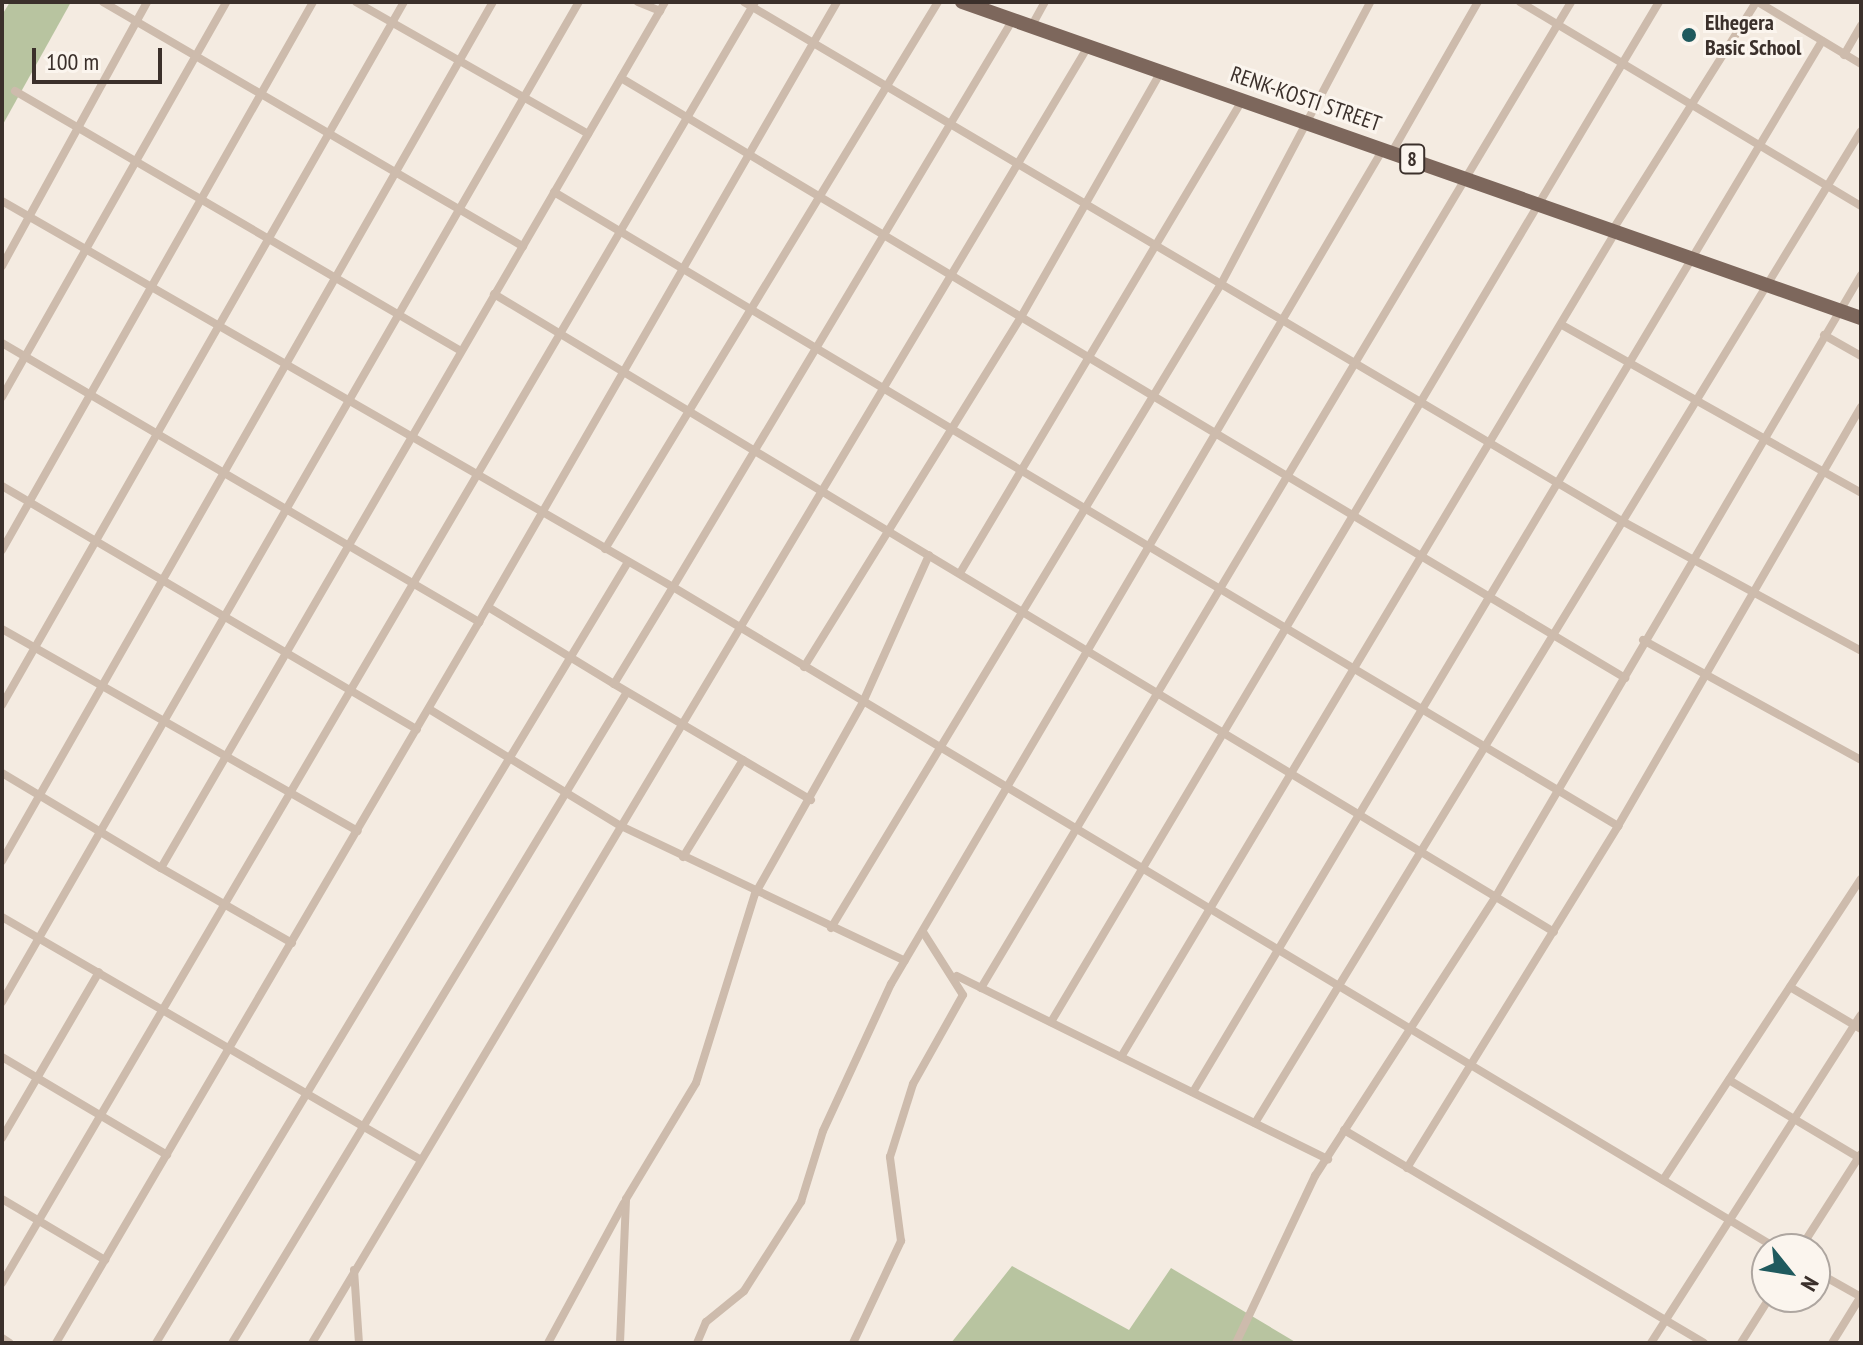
<!DOCTYPE html>
<style>
body{margin:0}
#map{position:relative;width:1863px;height:1345px;overflow:hidden;background:#f4ebe1;font-family:"PT Sans Narrow",sans-serif}
div>[style]{position:absolute}
[style*='--x']{left:calc(var(--x)*1px);top:calc(var(--y)*1px);width:calc(var(--w)*1px);rotate:calc(var(--a)*1deg)}
.green>*{inset:0;background:#b8c4a0}
.street>*{height:8px;margin:-4px;padding:0 4px;transform-origin:4px;border-radius:4px;background:#cdbbac}
.primary>*{height:14px;margin:-7px;padding:0 7px;transform-origin:7px;border-radius:7px;background:#7d675c}
.dots>*{width:22px;height:22px;translate:-50% -50%;box-sizing:border-box;border:4px solid #fbf5ee;border-radius:50%}
span{translate:-50% -50%;white-space:nowrap;text-align:center;line-height:1.15;-webkit-text-stroke:6px #fbf5ee;paint-order:stroke}
.shield-label span{padding:2px 6px;background:#fbf5ee;border:2px solid;border-radius:6px;-webkit-text-stroke-width:0}
.shield-label{font-size:20px;color:#3b302b;font-weight:700}
.poi-label{font-size:22px;color:#3b302b;font-weight:700}
.left{translate:0 -50%;text-align:left}
.street-label{font-size:22px;color:#3b302b}
.frame{position:absolute;inset:0;border:4px solid #3b302b;pointer-events:none}
.north{position:absolute;left:1751px;top:1233px;width:80px;height:80px;box-sizing:border-box;background:#fbf5ee;border:2px solid #aea6a0;border-radius:50%;rotate:120deg;font-size:22px;font-weight:700;line-height:32px;text-align:center;color:#3b302b}
.north::after{content:'';display:block;margin:auto;width:28px;height:36px;background:#1f5a5e;clip-path:polygon(50% 0,100% 100%,50% 72%,0 100%)}
.scale{position:absolute;left:32px;top:48px;width:130px;height:36px;box-sizing:border-box;border:4px solid #3b302b;border-top:0;padding-left:10px;font-size:24px;line-height:28px;white-space:nowrap;color:#3b302b;-webkit-text-stroke:6px #fbf5ee;paint-order:stroke}
</style>
<div id="map">
<div class="green">
<div style="clip-path:polygon(10px 2px,71px 2px,2px 126px,2px 15px)"></div>
<div style="clip-path:polygon(1012px 1266px,1129px 1330px,1171px 1268px,1297px 1343px,951px 1343px)"></div>
</div>
<div class="street">
<div style="--x:103;--y:2;--w:486;--a:30.2"></div>
<div style="--x:356;--y:2;--w:267;--a:29.6"></div>
<div style="--x:638;--y:2;--w:24;--a:22"></div>
<div style="--x:744;--y:2;--w:1020;--a:30.59"></div>
<div style="--x:1622;--y:521;--w:272;--a:28.5"></div>
<div style="--x:1520;--y:2;--w:397;--a:30.9"></div>
<div style="--x:1758;--y:2;--w:120;--a:31"></div>
<div style="--x:1031;--y:27;--w:29;--a:-61"></div>
<div style="--x:1844;--y:55;--w:34;--a:-60"></div>
<div style="--x:621;--y:78;--w:1170;--a:30.86"></div>
<div style="--x:15;--y:91;--w:516;--a:30.24"></div>
<div style="--x:1392;--y:152;--w:173;--a:-60.2"></div>
<div style="--x:554;--y:192;--w:1239;--a:30.79"></div>
<div style="--x:2;--y:201;--w:774;--a:29.91"></div>
<div style="--x:673;--y:587;--w:660;--a:-59.08"></div>
<div style="--x:1612;--y:231;--w:271;--a:-57.8"></div>
<div style="--x:2;--y:266;--w:301;--a:-61.2"></div>
<div style="--x:494;--y:294;--w:1237;--a:31.04"></div>
<div style="--x:1562;--y:325;--w:343;--a:29.3"></div>
<div style="--x:1824;--y:335;--w:43;--a:29.6"></div>
<div style="--x:2;--y:343;--w:553;--a:30.32"></div>
<div style="--x:479;--y:622;--w:716;--a:-60"></div>
<div style="--x:2;--y:397;--w:454;--a:-60.4"></div>
<div style="--x:2;--y:486;--w:481;--a:30.4"></div>
<div style="--x:605;--y:549;--w:640;--a:-58.67"></div>
<div style="--x:2;--y:550;--w:630;--a:-60.42"></div>
<div style="--x:960;--y:573;--w:552;--a:-59.16"></div>
<div style="--x:488;--y:607;--w:148;--a:31.4"></div>
<div style="--x:2;--y:629;--w:409;--a:29.6"></div>
<div style="--x:1643;--y:640;--w:249;--a:28.8"></div>
<div style="--x:804;--y:667;--w:412;--a:-58.2"></div>
<div style="--x:1021;--y:317;--w:281;--a:-60.3"></div>
<div style="--x:2;--y:705;--w:810;--a:-60.24"></div>
<div style="--x:429;--y:709;--w:225;--a:31.4"></div>
<div style="--x:621;--y:826;--w:314;--a:25.4"></div>
<div style="--x:2;--y:773;--w:185;--a:30.9"></div>
<div style="--x:811;--y:800;--w:229;--a:-149.5"></div>
<div style="--x:614;--y:684;--w:114;--a:-58.7"></div>
<div style="--x:673;--y:587;--w:1288;--a:30.93"></div>
<div style="--x:683;--y:857;--w:114;--a:-58.3"></div>
<div style="--x:2;--y:861;--w:989;--a:-60.25"></div>
<div style="--x:2;--y:917;--w:484;--a:30.1"></div>
<div style="--x:831;--y:928;--w:753;--a:-58.8"></div>
<div style="--x:1221;--y:284;--w:319;--a:-62.1"></div>
<div style="--x:292;--y:943;--w:151;--a:-150.2"></div>
<div style="--x:161;--y:868;--w:1002;--a:-59.8"></div>
<div style="--x:957;--y:976;--w:414;--a:26.3"></div>
<div style="--x:1790;--y:987;--w:82;--a:30.6"></div>
<div style="--x:981;--y:988;--w:1149;--a:-59.1"></div>
<div style="--x:2;--y:1002;--w:1155;--a:-60.02"></div>
<div style="--x:1051;--y:1022;--w:1187;--a:-59.2"></div>
<div style="--x:2;--y:1057;--w:192;--a:30.7"></div>
<div style="--x:1121;--y:1057;--w:961;--a:-59.06"></div>
<div style="--x:1729;--y:1080;--w:154;--a:30.9"></div>
<div style="--x:1193;--y:1092;--w:1225;--a:-59.1"></div>
<div style="--x:1255;--y:1123;--w:1162;--a:-58.58"></div>
<div style="--x:1344;--y:1130;--w:418;--a:30.6"></div>
<div style="--x:2;--y:1138;--w:192;--a:-59.7"></div>
<div style="--x:1407;--y:1168;--w:402;--a:-58.3"></div>
<div style="--x:1618;--y:826;--w:484;--a:-59.9"></div>
<div style="--x:1663;--y:1180;--w:360;--a:-56.7"></div>
<div style="--x:2;--y:1199;--w:120;--a:30.6"></div>
<div style="--x:1800;--y:1249;--w:112;--a:-57.4"></div>
<div style="--x:354;--y:1270;--w:73;--a:86.1"></div>
<div style="--x:1815;--y:1271;--w:53;--a:29.5"></div>
<div style="--x:2;--y:1283;--w:1486;--a:-59.55"></div>
<div style="--x:2;--y:1338;--w:9;--a:32"></div>
<div style="--x:56;--y:1343;--w:836;--a:-59.6"></div>
<div style="--x:156;--y:1343;--w:913;--a:-58.85"></div>
<div style="--x:232;--y:1343;--w:761;--a:-58.75"></div>
<div style="--x:312;--y:1343;--w:1509;--a:-59.1"></div>
<div style="--x:548;--y:1343;--w:159;--a:-61.5"></div>
<div style="--x:620;--y:1343;--w:144;--a:-87.6"></div>
<div style="--x:626;--y:1199;--w:135;--a:-58.9"></div>
<div style="--x:696;--y:1083;--w:198;--a:-72.7"></div>
<div style="--x:755;--y:894;--w:220;--a:-60.6"></div>
<div style="--x:863;--y:702;--w:161;--a:-65.8"></div>
<div style="--x:697;--y:1343;--w:23;--a:-67"></div>
<div style="--x:706;--y:1322;--w:49;--a:-39.2"></div>
<div style="--x:744;--y:1291;--w:106;--a:-57.4"></div>
<div style="--x:801;--y:1202;--w:74;--a:-72.8"></div>
<div style="--x:823;--y:1131;--w:162;--a:-65.2"></div>
<div style="--x:891;--y:984;--w:969;--a:-59.49"></div>
<div style="--x:853;--y:1343;--w:113;--a:-64.8"></div>
<div style="--x:901;--y:1241;--w:85;--a:-97.5"></div>
<div style="--x:890;--y:1157;--w:77;--a:-72.5"></div>
<div style="--x:913;--y:1084;--w:102;--a:-60.7"></div>
<div style="--x:963;--y:995;--w:75;--a:-122.4"></div>
<div style="--x:1236;--y:1343;--w:185;--a:-64.7"></div>
<div style="--x:1315;--y:1176;--w:333;--a:-57.1"></div>
<div style="--x:1496;--y:896;--w:720;--a:-59.55"></div>
<div style="--x:1651;--y:1343;--w:389;--a:-57.4"></div>
<div style="--x:1741;--y:1343;--w:54;--a:-57.8"></div>
<div style="--x:1832;--y:1343;--w:55;--a:-58.3"></div>
</div>
<div class="primary">
<div style="--x:962;--y:2;--w:953;--a:19.37"></div>
</div>
<div class="dots">
<div style="left:1689px;top:35px;background:#1f5a5e"></div>
</div>
<div class="shield-label">
<span style="left:1412px;top:159px">8</span>
</div>
<div class="poi-label">
<span class="left" style="left:1705px;top:35px">Elhegera<br>Basic School</span>
</div>
<div class="street-label">
<span style="left:1306px;top:99px;rotate:19deg">RENK-KOSTI STREET</span>
</div>
<div class="frame"></div>
<div class="north">N</div>
<div class="scale">100 m</div>
</div>
